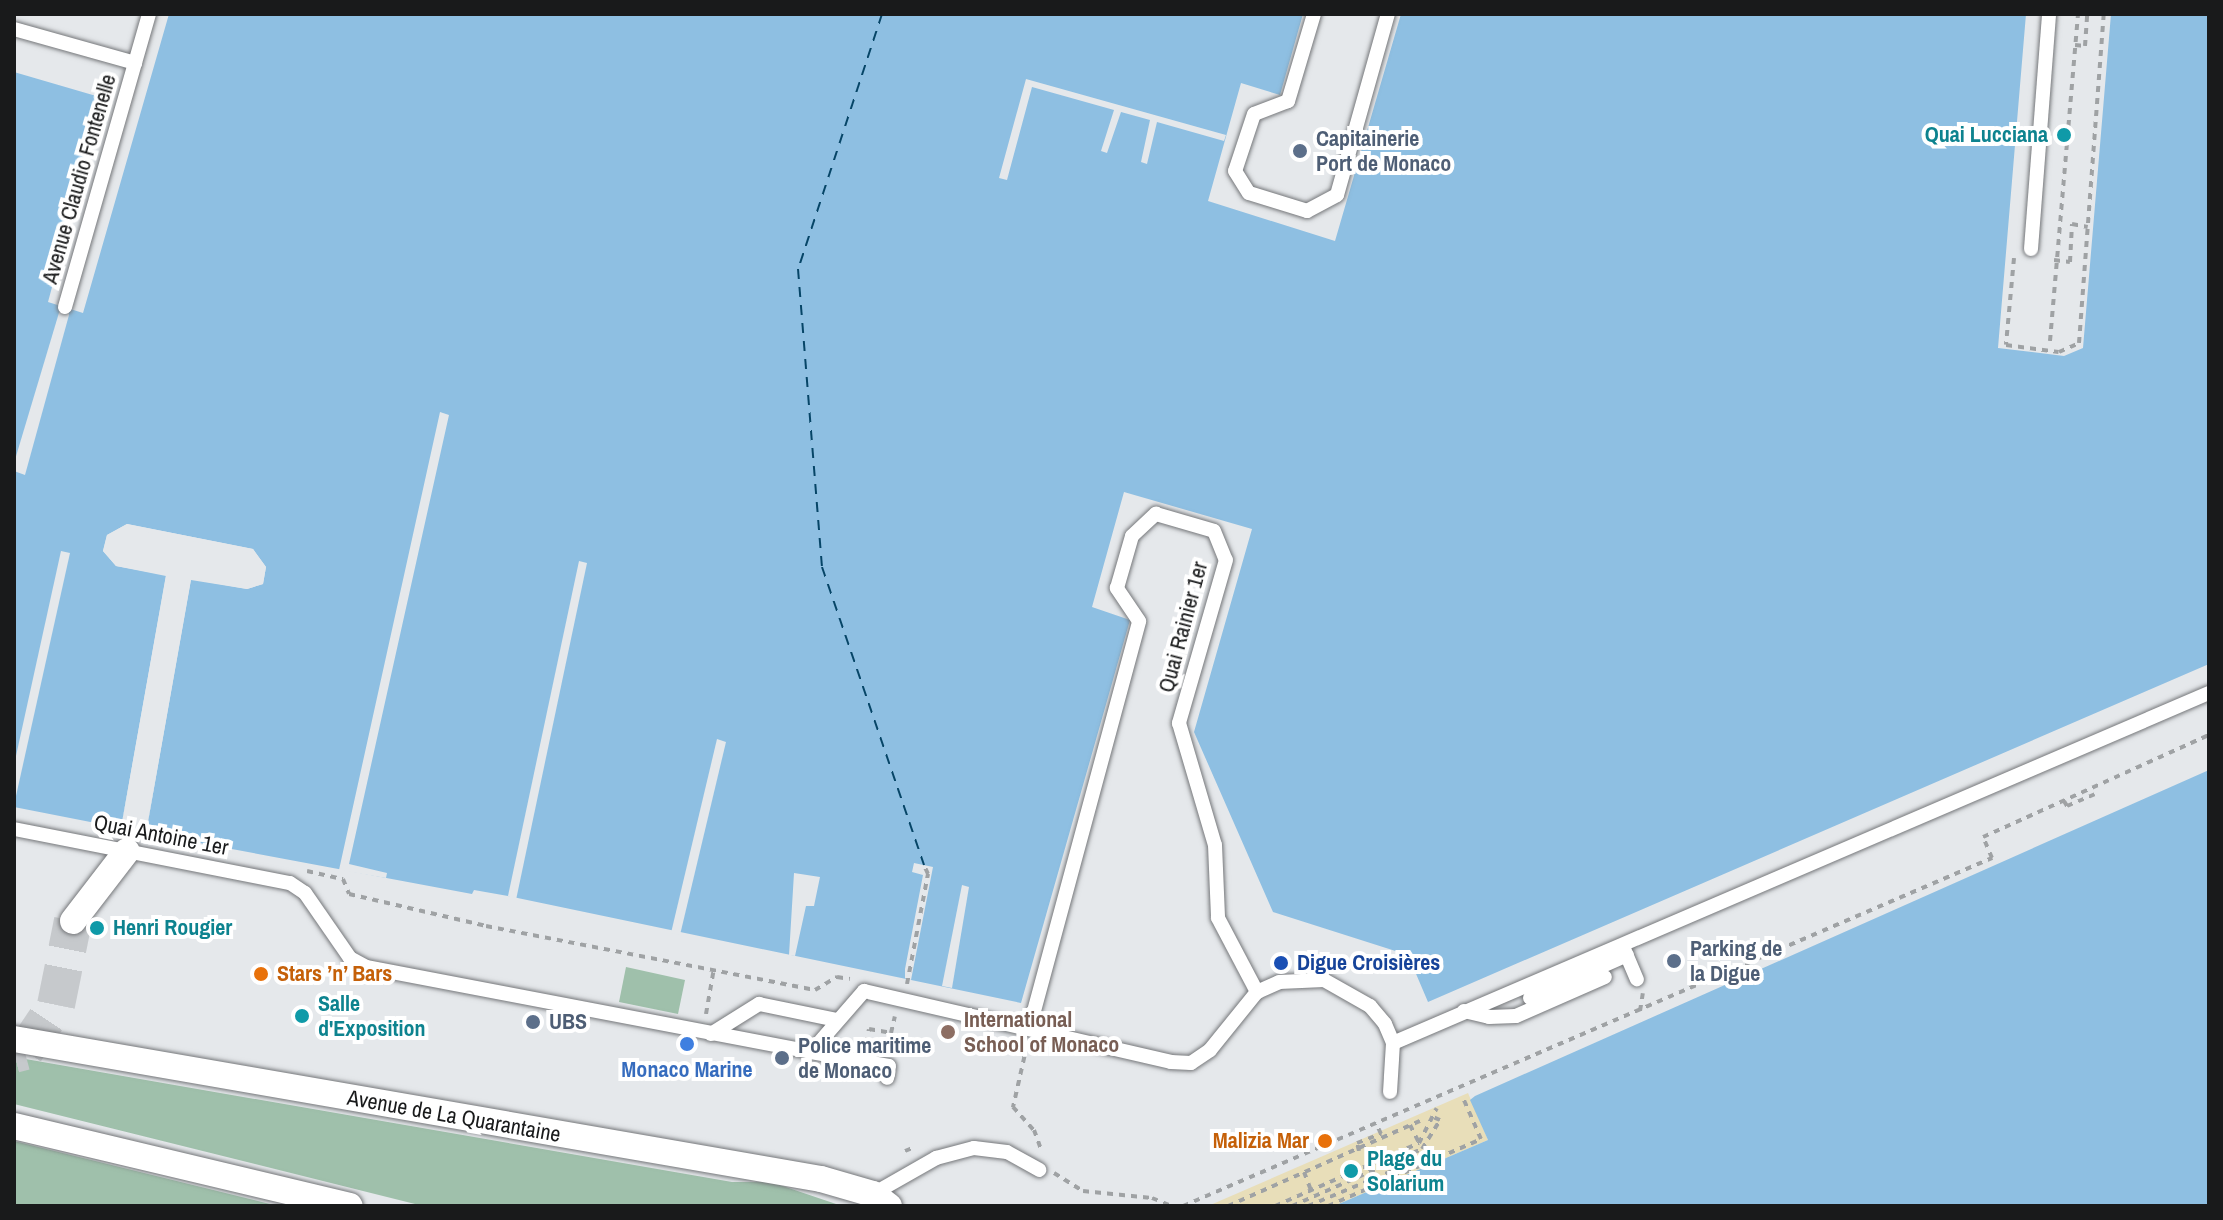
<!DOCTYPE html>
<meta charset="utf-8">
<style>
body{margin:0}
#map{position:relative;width:2223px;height:1220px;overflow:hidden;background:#e5e8eb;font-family:"Archivo Narrow",sans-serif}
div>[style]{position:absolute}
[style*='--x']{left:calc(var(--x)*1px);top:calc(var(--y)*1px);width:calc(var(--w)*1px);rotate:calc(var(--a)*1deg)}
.green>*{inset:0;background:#9fc0ab}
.sand>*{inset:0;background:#e8deb9}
.water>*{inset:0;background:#8ebfe2}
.pier>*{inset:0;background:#e5e8eb}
.ferry>*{height:2px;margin-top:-1px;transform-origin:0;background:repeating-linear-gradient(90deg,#064567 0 10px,transparent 0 18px)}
.secondary-tunnel>*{height:38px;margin-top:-19px;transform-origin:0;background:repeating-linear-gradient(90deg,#c6c9cc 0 38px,transparent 0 57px)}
.path>*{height:4px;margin-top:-2px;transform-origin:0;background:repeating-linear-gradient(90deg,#9fa2a4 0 6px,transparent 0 12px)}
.roads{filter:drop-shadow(0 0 2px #75777a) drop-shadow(0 0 2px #75777a)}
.service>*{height:14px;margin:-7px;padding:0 7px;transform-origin:7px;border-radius:7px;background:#fff}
.minor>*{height:26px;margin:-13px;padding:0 13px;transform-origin:13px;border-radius:13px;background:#fff}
.dots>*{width:22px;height:22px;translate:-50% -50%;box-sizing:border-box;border:4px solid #fff;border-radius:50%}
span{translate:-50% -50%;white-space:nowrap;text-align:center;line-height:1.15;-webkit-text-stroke:8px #fff;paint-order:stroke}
.culture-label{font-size:22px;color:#0d838f;font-weight:700}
.right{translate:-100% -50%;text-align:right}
.left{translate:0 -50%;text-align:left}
.service-label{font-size:22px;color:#4e5e75;font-weight:700}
.street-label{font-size:22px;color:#191a1b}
.transit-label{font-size:22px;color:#164399;font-weight:700}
.food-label{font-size:22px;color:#c56008;font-weight:700}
.education-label{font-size:22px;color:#785e54;font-weight:700}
.shop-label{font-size:22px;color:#366cbe;font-weight:700}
.frame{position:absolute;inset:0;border:16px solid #191a1b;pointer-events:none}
</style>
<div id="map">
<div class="green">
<div style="clip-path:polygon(626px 967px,685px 980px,678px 1014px,619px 1002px)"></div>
<div style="clip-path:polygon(14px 1057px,732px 1182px,771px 1182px,842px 1206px,423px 1206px,14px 1104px)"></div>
<div style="clip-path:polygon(14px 1141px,278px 1206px,14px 1206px)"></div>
</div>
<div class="sand">
<div style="clip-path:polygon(1468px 1093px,1488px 1140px,1334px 1206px,1208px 1206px)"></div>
</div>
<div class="water">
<div style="clip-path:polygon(169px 14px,1303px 14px,1280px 95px,1241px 83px,1208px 201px,1335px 241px,1401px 14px,2026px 14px,1998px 348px,2064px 356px,2083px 348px,2111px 14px,2209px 14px,2209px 664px,1428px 1002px,1408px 955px,1273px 912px,1194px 732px,1252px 529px,1124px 492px,1092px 607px,1130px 620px,1021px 1003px,508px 896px,474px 890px,472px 894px,146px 833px,191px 579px,247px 589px,263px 584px,266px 567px,253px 549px,127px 524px,107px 535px,103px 551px,116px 566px,166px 575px,121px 828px,14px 807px,14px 72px,103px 98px,48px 302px,83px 313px)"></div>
<div style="clip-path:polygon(2209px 770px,2209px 1206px,1334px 1206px,1488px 1140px,1470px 1100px,1475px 1096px)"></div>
</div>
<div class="pier">
<div style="clip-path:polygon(1026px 79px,1226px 135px,1224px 141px,1157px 122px,1147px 164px,1141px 162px,1150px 120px,1121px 112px,1107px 153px,1101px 151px,1114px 110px,1032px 87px,1007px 180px,999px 178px)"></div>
<div style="clip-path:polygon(61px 306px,69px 309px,69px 315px,25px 475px,14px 471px,14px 463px)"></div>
<div style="clip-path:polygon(440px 412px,449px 415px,349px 864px,387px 873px,386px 878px,339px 870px)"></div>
<div style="clip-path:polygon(127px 524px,253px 549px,266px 567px,263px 584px,247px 589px,191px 580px,146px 833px,188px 578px,246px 585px,260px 581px,262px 568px,251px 553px,127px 528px,111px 537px,107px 550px,118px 562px,170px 575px,121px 828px,166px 576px,116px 566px,103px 551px,107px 535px)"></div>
<div style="clip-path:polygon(61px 551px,70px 553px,14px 805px,14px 765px)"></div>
<div style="clip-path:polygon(579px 561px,587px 563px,516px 900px,508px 896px)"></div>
<div style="clip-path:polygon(717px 739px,726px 742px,680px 935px,671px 933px)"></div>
<div style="clip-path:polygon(914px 863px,933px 867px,911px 980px,905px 978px,905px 969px,923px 875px,912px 872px)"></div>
<div style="clip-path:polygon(794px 873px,820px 877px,814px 906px,806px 906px,795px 956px,789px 955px)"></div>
<div style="clip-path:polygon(962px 885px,969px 887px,952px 988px,942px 986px)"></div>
</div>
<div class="ferry">
<div style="--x:882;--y:14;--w:268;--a:108.2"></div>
<div style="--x:798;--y:269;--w:299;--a:85.4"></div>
<div style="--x:822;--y:567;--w:315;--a:71.1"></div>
</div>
<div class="secondary-tunnel">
<div style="--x:14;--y:1054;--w:11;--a:-15"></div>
<div style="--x:25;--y:1051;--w:55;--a:-56"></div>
<div style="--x:56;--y:1005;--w:86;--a:-78.6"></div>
</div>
<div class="path">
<div style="--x:2075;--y:45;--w:10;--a:6"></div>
<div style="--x:2085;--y:46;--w:32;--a:-86"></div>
<div style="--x:2014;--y:258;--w:87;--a:95.3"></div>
<div style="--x:2006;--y:345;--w:53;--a:7.5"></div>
<div style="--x:2059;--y:352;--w:22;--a:-24"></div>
<div style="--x:2079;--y:343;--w:330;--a:-85.7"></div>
<div style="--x:2054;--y:260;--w:16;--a:7"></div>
<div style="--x:2070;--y:262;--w:38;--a:-87"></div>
<div style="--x:2072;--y:224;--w:16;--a:11"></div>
<div style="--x:2050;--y:341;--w:328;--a:-85.1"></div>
<div style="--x:2064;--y:801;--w:6;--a:59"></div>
<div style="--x:2067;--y:806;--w:30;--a:-23"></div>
<div style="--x:307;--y:871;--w:37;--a:13"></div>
<div style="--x:343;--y:879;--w:16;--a:68"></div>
<div style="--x:349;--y:894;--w:141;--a:13.1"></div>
<div style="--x:486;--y:926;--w:335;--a:11"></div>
<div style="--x:815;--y:990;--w:26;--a:-31"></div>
<div style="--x:837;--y:977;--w:13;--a:9"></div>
<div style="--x:907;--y:984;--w:112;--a:-79.2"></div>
<div style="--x:928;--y:874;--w:10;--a:-114"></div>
<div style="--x:1640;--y:1011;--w:18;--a:-81"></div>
<div style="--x:706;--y:1014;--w:47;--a:-80.1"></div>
<div style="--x:866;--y:1043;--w:14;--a:-78"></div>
<div style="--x:869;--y:1029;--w:22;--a:10"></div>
<div style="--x:891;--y:1033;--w:17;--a:-77"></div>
<div style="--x:1027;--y:1045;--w:64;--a:102.7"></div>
<div style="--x:1013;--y:1107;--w:31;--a:48"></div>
<div style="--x:1034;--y:1130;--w:23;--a:70"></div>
<div style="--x:1410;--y:1125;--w:20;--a:63"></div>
<div style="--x:905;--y:1151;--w:11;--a:-22"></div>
<div style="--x:1359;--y:1151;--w:8;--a:-104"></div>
<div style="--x:1357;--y:1143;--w:26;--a:-21"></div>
<div style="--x:1381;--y:1134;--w:12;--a:-114"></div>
<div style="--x:1304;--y:1172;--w:19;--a:69"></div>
<div style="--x:1054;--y:1173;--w:34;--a:32"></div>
<div style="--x:1083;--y:1191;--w:69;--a:5.8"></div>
<div style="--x:1152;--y:1198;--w:22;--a:22"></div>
<div style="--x:1183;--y:1206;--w:881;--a:-23.28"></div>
<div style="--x:1992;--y:858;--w:23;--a:-113"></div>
<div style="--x:1983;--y:837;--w:248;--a:-24.3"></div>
<div style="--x:1228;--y:1206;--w:210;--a:-23.9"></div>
<div style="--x:1275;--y:1206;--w:157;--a:-23.6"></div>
<div style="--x:1419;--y:1143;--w:39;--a:-63"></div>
<div style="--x:1292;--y:1206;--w:142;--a:-23.7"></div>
<div style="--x:1422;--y:1149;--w:34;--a:-58"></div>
<div style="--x:1440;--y:1120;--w:8;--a:-157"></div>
<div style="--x:1308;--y:1206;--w:122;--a:-22.6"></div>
<div style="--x:1328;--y:1206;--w:167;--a:-23.6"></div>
<div style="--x:1481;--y:1139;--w:45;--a:-113.7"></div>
</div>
<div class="roads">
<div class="service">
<div style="--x:1314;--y:14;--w:91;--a:106.6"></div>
<div style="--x:1288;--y:101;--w:36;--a:159"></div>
<div style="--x:1254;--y:114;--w:60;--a:108.4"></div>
<div style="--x:1235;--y:171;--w:26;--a:58"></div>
<div style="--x:1249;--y:193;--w:61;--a:17.2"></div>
<div style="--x:1307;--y:211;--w:34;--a:-28"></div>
<div style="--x:1337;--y:195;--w:188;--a:-74.3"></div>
<div style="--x:14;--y:29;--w:126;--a:15.7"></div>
<div style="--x:2031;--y:249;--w:236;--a:-85.6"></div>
<div style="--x:65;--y:307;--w:305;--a:-74"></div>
<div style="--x:14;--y:829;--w:281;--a:11.1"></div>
<div style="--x:290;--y:883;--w:18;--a:34"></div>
<div style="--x:305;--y:893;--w:79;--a:55.3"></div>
<div style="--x:350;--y:958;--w:18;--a:29"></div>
<div style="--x:366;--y:967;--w:453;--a:10.8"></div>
<div style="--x:811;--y:1052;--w:81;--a:-49"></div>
<div style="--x:864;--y:991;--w:315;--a:13"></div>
<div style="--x:1171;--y:1062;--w:20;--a:3"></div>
<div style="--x:1191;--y:1063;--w:23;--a:-34"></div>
<div style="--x:1210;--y:1050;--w:75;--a:-51"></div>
<div style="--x:1257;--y:992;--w:24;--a:-24"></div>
<div style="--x:1279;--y:982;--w:45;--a:-2.5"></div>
<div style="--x:1324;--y:980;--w:53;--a:29.5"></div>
<div style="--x:1370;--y:1006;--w:23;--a:50"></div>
<div style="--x:1385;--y:1024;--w:21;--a:67"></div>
<div style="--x:1393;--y:1043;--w:49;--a:93.5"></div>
<div style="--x:1624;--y:949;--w:33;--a:67"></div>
<div style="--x:1530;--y:998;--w:106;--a:-23.9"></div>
<div style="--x:1464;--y:1011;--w:26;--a:13"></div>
<div style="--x:1489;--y:1017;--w:27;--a:-2"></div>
<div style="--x:1516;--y:1016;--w:97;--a:-23.7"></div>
<div style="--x:1030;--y:1026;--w:419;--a:-74.9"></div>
<div style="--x:1139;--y:621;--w:40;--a:-124"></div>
<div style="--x:1117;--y:588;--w:54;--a:-73.9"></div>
<div style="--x:1132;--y:536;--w:33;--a:-43"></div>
<div style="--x:1156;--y:514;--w:60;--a:16.3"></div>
<div style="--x:1214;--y:531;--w:31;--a:68"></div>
<div style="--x:1226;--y:560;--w:170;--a:106.1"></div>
<div style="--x:1179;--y:723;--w:127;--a:73.6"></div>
<div style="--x:1215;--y:845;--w:73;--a:87.6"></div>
<div style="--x:1218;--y:918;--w:84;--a:62.2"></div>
<div style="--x:711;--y:1034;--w:57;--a:-32"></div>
<div style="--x:759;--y:1004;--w:80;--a:11.6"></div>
<div style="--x:1393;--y:1043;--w:888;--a:-23.22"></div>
<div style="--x:811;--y:1052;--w:79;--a:10.2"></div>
<div style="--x:889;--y:1066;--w:12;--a:99"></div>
<div style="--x:873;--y:1194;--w:73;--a:-29.7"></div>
<div style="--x:936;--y:1158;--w:39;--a:-15"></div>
<div style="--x:974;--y:1148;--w:33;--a:7"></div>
<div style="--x:1007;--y:1152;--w:37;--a:29"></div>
</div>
<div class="minor">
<div style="--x:73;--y:921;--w:88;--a:-52.4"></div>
<div style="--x:14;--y:1039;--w:819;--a:9.84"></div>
<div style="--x:821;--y:1179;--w:54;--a:16.1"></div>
<div style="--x:873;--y:1194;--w:20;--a:37"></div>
<div style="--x:14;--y:1126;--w:345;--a:13.4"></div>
</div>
</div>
<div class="dots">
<div style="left:2064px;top:135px;background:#0f9aa8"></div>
<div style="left:1300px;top:151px;background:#5c6f8a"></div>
<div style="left:97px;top:928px;background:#0f9aa8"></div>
<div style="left:1674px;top:961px;background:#5c6f8a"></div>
<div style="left:1281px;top:963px;background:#1a4fb4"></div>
<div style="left:261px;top:974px;background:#e8710a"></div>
<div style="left:302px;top:1016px;background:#0f9aa8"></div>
<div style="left:533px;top:1022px;background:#5c6f8a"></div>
<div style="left:948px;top:1032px;background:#8d6e63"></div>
<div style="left:687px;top:1044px;background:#3f7fe0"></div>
<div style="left:782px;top:1058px;background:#5c6f8a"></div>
<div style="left:1325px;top:1141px;background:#e8710a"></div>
<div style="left:1351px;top:1171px;background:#0f9aa8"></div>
</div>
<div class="culture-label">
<span class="right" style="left:2048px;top:135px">Quai Lucciana</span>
<span class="left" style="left:113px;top:928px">Henri Rougier</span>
<span class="left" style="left:318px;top:1016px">Salle<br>d'Exposition</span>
<span class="left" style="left:1367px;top:1171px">Plage du<br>Solarium</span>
</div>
<div class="service-label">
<span class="left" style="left:1316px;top:151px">Capitainerie<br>Port de Monaco</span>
<span class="left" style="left:1690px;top:961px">Parking de<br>la Digue</span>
<span class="left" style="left:549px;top:1022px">UBS</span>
<span class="left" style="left:798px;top:1058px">Police maritime<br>de Monaco</span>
</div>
<div class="street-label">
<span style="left:79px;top:179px;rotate:-74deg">Avenue Claudio Fontenelle</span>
<span style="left:1183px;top:627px;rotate:-75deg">Quai Rainier 1er</span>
<span style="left:161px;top:835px;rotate:11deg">Quai Antoine 1er</span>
<span style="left:454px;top:1116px;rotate:10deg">Avenue de La Quarantaine</span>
</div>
<div class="transit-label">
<span class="left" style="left:1297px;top:963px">Digue Croisières</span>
</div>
<div class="food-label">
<span class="left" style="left:277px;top:974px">Stars ’n’ Bars</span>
<span class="right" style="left:1309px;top:1141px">Malizia Mar</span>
</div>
<div class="education-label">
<span class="left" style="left:964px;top:1032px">International<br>School of Monaco</span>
</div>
<div class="shop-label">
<span style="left:687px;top:1070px">Monaco Marine</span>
</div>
<div class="frame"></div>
</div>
